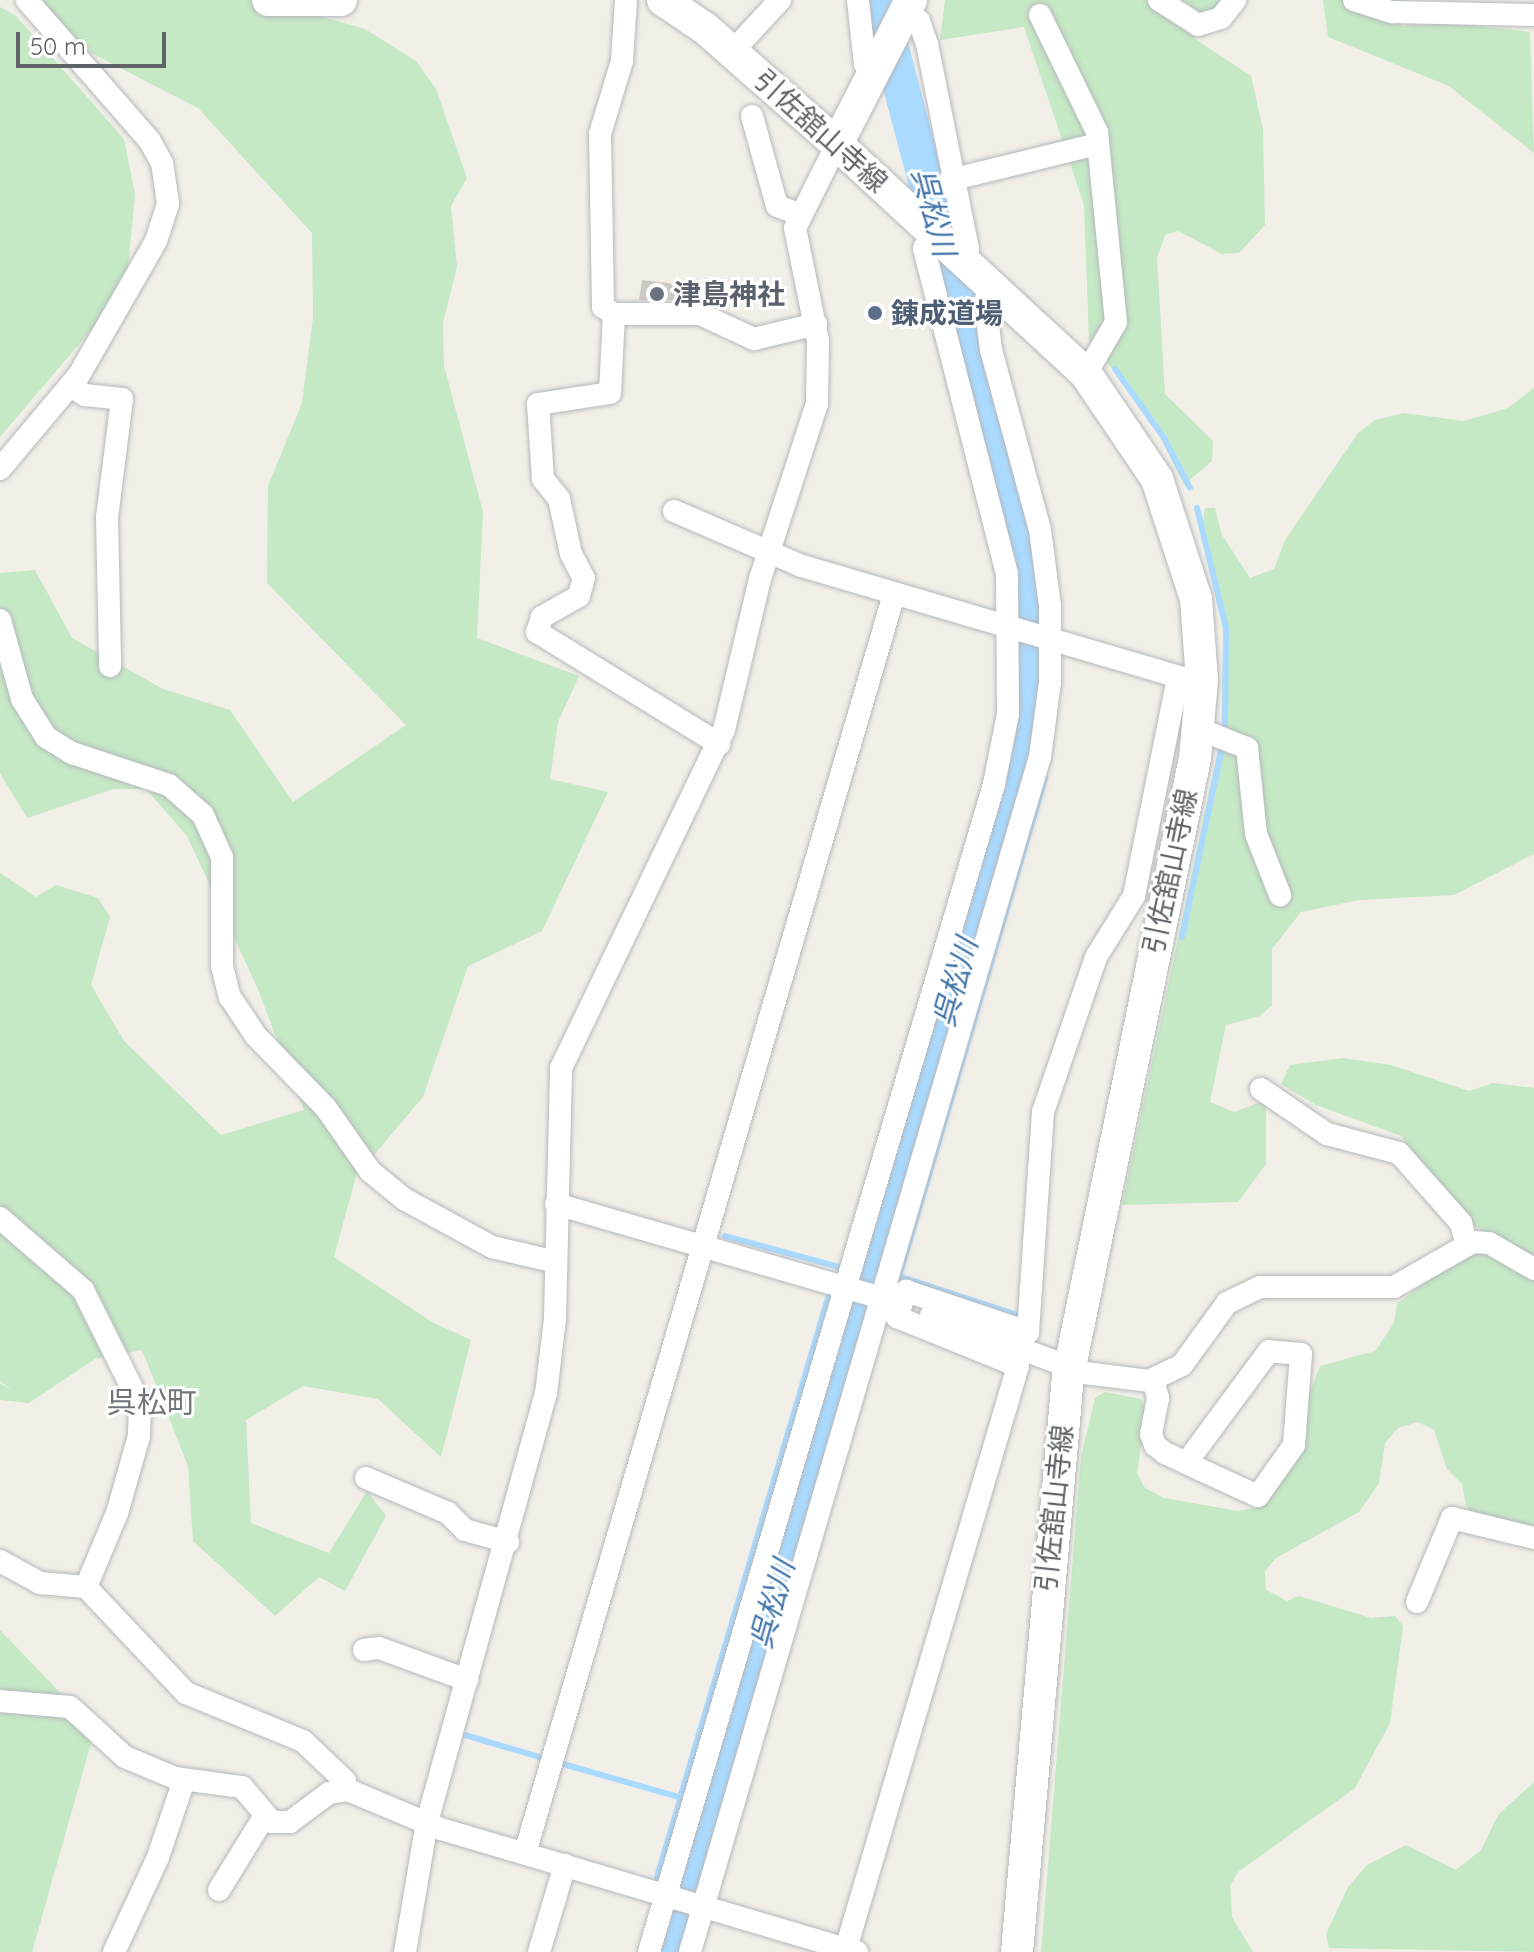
<!DOCTYPE html>
<meta charset="utf-8">
<style>
body{margin:0}
#map{position:relative;width:1534px;height:1952px;overflow:hidden;background:#f1efe8;font-family:Quicksand,"Noto Sans JP",sans-serif}
div>[style]{position:absolute}
[style*='--x']{left:calc(var(--x)*1px);top:calc(var(--y)*1px);width:calc(var(--w)*1px);rotate:calc(var(--a)*1deg)}
.green>*{inset:0;background:#c5e8c5}
.stream>*{height:6px;margin:-3px;padding:0 3px;transform-origin:3px;border-radius:3px;background:#aadaff}
.river>*{height:36px;margin:-18px;padding:0 18px;transform-origin:18px;border-radius:18px;background:#aadaff}
.building>*{inset:0;background:#cccac5}
.roads{filter:drop-shadow(0 0 2px #b5b8bc) drop-shadow(0 0 2px #b5b8bc)}
.street>*{height:22px;margin:-11px;padding:0 11px;transform-origin:11px;border-radius:11px;background:#fff}
.secondary>*{height:32px;margin:-16px;padding:0 16px;transform-origin:16px;border-radius:16px;background:#fff}
.dots>*{width:22px;height:22px;translate:-50% -50%;box-sizing:border-box;border:4px solid #fff;border-radius:50%}
span{translate:-50% -50%;white-space:nowrap;text-align:center;line-height:1.15;-webkit-text-stroke:6px #fff;paint-order:stroke}
.street-label{font-size:28px;color:#5f6368}
.worship-label{font-size:28px;color:#5b616d;font-weight:700}
.left{translate:0 -50%;text-align:left}
.service-label{font-size:28px;color:#4e5e75;font-weight:700}
.water-label{font-size:30px;color:#4174aa;font-style:italic}
.neighbourhood-label{font-size:30px;color:#70757a}
.scale{position:absolute;left:16px;top:32px;width:150px;height:36px;box-sizing:border-box;border:4px solid #5f6368;border-top:0;padding-left:10px;font-size:24px;line-height:28px;white-space:nowrap;color:#5f6368;-webkit-text-stroke:6px #fff;paint-order:stroke}
</style>
<div id="map">
<div class="green">
<div style="clip-path:polygon(41px 0,264px 0,365px 29px,416px 61px,436px 89px,467px 178px,451px 206px,457px 267px,443px 322px,444px 366px,483px 512px,477px 638px,579px 676px,558px 722px,550px 779px,608px 792px,542px 931px,468px 966px,423px 1097px,356px 1176px,334px 1257px,432px 1322px,471px 1340px,441px 1457px,378px 1399px,303px 1386px,246px 1420px,251px 1523px,329px 1553px,367px 1491px,386px 1516px,345px 1591px,319px 1577px,275px 1616px,193px 1541px,188px 1466px,142px 1350px,95px 1359px,29px 1403px,0 1400px,0 1383px,14px 1392px,0 1381px,0 873px,36px 897px,56px 885px,98px 898px,110px 917px,91px 985px,124px 1041px,221px 1135px,304px 1110px,257px 987px,187px 836px,146px 789px,113px 789px,27px 818px,0 773px,0 573px,35px 570px,72px 638px,163px 689px,230px 710px,293px 802px,406px 725px,267px 583px,268px 486px,302px 403px,313px 317px,312px 233px,198px 108px,87px 51px)"></div>
<div style="clip-path:polygon(945px 0,1230px 0,1208px 16px,1195px 39px,1251px 76px,1263px 130px,1265px 225px,1239px 253px,1222px 254px,1178px 231px,1165px 235px,1157px 258px,1165px 394px,1213px 441px,1212px 461px,1184px 485px,1148px 413px,1089px 340px,1084px 205px,1024px 27px,940px 40px)"></div>
<div style="clip-path:polygon(1323px 0,1410px 0,1401px 26px,1451px 23px,1530px 32px,1534px 153px,1449px 86px,1328px 37px)"></div>
<div style="clip-path:polygon(0 7px,15px 15px,124px 139px,135px 195px,126px 289px,0 437px)"></div>
<div style="clip-path:polygon(1534px 388px,1534px 854px,1454px 895px,1359px 900px,1301px 912px,1272px 949px,1272px 1005px,1260px 1016px,1226px 1025px,1210px 1102px,1234px 1112px,1266px 1100px,1266px 1164px,1238px 1202px,1122px 1205px,1221px 735px,1224px 623px,1201px 531px,1205px 508px,1215px 508px,1222px 535px,1250px 578px,1274px 569px,1285px 540px,1358px 433px,1375px 420px,1404px 413px,1464px 421px,1508px 408px)"></div>
<div style="clip-path:polygon(1343px 1058px,1391px 1065px,1469px 1091px,1493px 1083px,1534px 1088px,1534px 1263px,1455px 1214px,1401px 1136px,1316px 1105px,1281px 1084px,1290px 1065px)"></div>
<div style="clip-path:polygon(1479px 1251px,1534px 1280px,1534px 1531px,1477px 1518px,1466px 1506px,1462px 1484px,1447px 1469px,1434px 1430px,1418px 1422px,1398px 1428px,1385px 1443px,1379px 1483px,1359px 1512px,1276px 1558px,1265px 1571px,1266px 1590px,1287px 1601px,1299px 1596px,1371px 1618px,1395px 1616px,1403px 1626px,1390px 1723px,1355px 1788px,1238px 1872px,1230px 1886px,1232px 1917px,1253px 1952px,1041px 1952px,1081px 1457px,1095px 1398px,1105px 1392px,1141px 1399px,1146px 1411px,1137px 1473px,1145px 1488px,1164px 1498px,1238px 1511px,1255px 1508px,1270px 1497px,1320px 1366px,1375px 1351px,1394px 1323px,1397px 1304px,1449px 1264px)"></div>
<div style="clip-path:polygon(0 1630px,95px 1729px,32px 1952px,0 1952px)"></div>
<div style="clip-path:polygon(1534px 1782px,1534px 1952px,1329px 1948px,1326px 1934px,1348px 1887px,1367px 1865px,1406px 1845px,1456px 1870px,1481px 1850px,1498px 1815px)"></div>
</div>
<div class="stream">
<div style="--x:1115;--y:369;--w:85;--a:54.6"></div>
<div style="--x:1164;--y:438;--w:56;--a:62.5"></div>
<div style="--x:1197;--y:508;--w:123;--a:76.4"></div>
<div style="--x:1226;--y:628;--w:99;--a:90.6"></div>
<div style="--x:1182;--y:937;--w:199;--a:-78.1"></div>
<div style="--x:725;--y:1236;--w:118;--a:15.2"></div>
<div style="--x:871;--y:1268;--w:14;--a:17"></div>
<div style="--x:856;--y:1272;--w:13;--a:13"></div>
<div style="--x:898;--y:1276;--w:125;--a:18.1"></div>
<div style="--x:899;--y:1277;--w:520;--a:-73.69"></div>
<div style="--x:465;--y:1735;--w:84;--a:16.5"></div>
<div style="--x:563;--y:1764;--w:121;--a:15.9"></div>
<div style="--x:681;--y:1795;--w:526;--a:-73.53"></div>
<div style="--x:701;--y:1803;--w:12;--a:20"></div>
<div style="--x:657;--y:1877;--w:80;--a:-73.4"></div>
</div>
<div class="river">
<div style="--x:669;--y:1952;--w:1213;--a:-73.57"></div>
<div style="--x:1012;--y:789;--w:74;--a:-78.2"></div>
<div style="--x:1027;--y:717;--w:110;--a:-87.9"></div>
<div style="--x:1031;--y:607;--w:73;--a:-98.7"></div>
<div style="--x:1020;--y:535;--w:554;--a:-104.86"></div>
</div>
<div class="building">
<div style="clip-path:polygon(642px 280px,676px 284px,674px 300px,639px 300px)"></div>
</div>
<div class="roads">
<div class="street">
<div style="--x:626;--y:0;--w:61;--a:93.8"></div>
<div style="--x:622;--y:61;--w:76;--a:106.8"></div>
<div style="--x:600;--y:134;--w:173;--a:89"></div>
<div style="--x:603;--y:307;--w:13;--a:32"></div>
<div style="--x:614;--y:314;--w:86;--a:0"></div>
<div style="--x:700;--y:314;--w:60;--a:24.8"></div>
<div style="--x:754;--y:339;--w:64;--a:-13.6"></div>
<div style="--x:858;--y:0;--w:64;--a:83.8"></div>
<div style="--x:865;--y:64;--w:15;--a:28"></div>
<div style="--x:1159;--y:0;--w:46;--a:32.7"></div>
<div style="--x:1198;--y:25;--w:24;--a:-17"></div>
<div style="--x:1221;--y:18;--w:23;--a:-52"></div>
<div style="--x:1354;--y:0;--w:40;--a:18"></div>
<div style="--x:1392;--y:12;--w:142;--a:1.2"></div>
<div style="--x:905;--y:15;--w:15;--a:23"></div>
<div style="--x:919;--y:21;--w:24;--a:71"></div>
<div style="--x:927;--y:44;--w:209;--a:78.7"></div>
<div style="--x:968;--y:249;--w:11;--a:131"></div>
<div style="--x:1040;--y:15;--w:130;--a:64"></div>
<div style="--x:1097;--y:132;--w:191;--a:84.3"></div>
<div style="--x:1116;--y:322;--w:60;--a:120"></div>
<div style="--x:732;--y:52;--w:71;--a:-47.3"></div>
<div style="--x:752;--y:116;--w:93;--a:74.5"></div>
<div style="--x:777;--y:206;--w:23;--a:20"></div>
<div style="--x:950;--y:180;--w:152;--a:-13.7"></div>
<div style="--x:614;--y:314;--w:79;--a:92.9"></div>
<div style="--x:610;--y:393;--w:73;--a:171.3"></div>
<div style="--x:538;--y:404;--w:75;--a:86.2"></div>
<div style="--x:543;--y:479;--w:26;--a:51"></div>
<div style="--x:559;--y:499;--w:56;--a:77.7"></div>
<div style="--x:571;--y:554;--w:27;--a:62"></div>
<div style="--x:584;--y:578;--w:19;--a:106"></div>
<div style="--x:579;--y:596;--w:43;--a:150.4"></div>
<div style="--x:542;--y:617;--w:16;--a:108"></div>
<div style="--x:537;--y:632;--w:214;--a:31.6"></div>
<div style="--x:71;--y:386;--w:17;--a:33"></div>
<div style="--x:85;--y:395;--w:37;--a:6"></div>
<div style="--x:122;--y:399;--w:119;--a:97.2"></div>
<div style="--x:107;--y:517;--w:149;--a:88.8"></div>
<div style="--x:0;--y:469;--w:123;--a:-50"></div>
<div style="--x:79;--y:375;--w:155;--a:-60.1"></div>
<div style="--x:156;--y:241;--w:40;--a:-72"></div>
<div style="--x:168;--y:203;--w:40;--a:-98.5"></div>
<div style="--x:162;--y:163;--w:26;--a:-119"></div>
<div style="--x:149;--y:140;--w:186;--a:-131.1"></div>
<div style="--x:674;--y:511;--w:139;--a:23.3"></div>
<div style="--x:802;--y:566;--w:403;--a:16.4"></div>
<div style="--x:0;--y:620;--w:82;--a:74.4"></div>
<div style="--x:22;--y:699;--w:45;--a:57.7"></div>
<div style="--x:46;--y:737;--w:31;--a:32"></div>
<div style="--x:72;--y:753;--w:102;--a:18.3"></div>
<div style="--x:169;--y:785;--w:45;--a:41.4"></div>
<div style="--x:203;--y:815;--w:46;--a:65.7"></div>
<div style="--x:222;--y:857;--w:109;--a:90"></div>
<div style="--x:222;--y:966;--w:32;--a:76"></div>
<div style="--x:230;--y:997;--w:47;--a:56.3"></div>
<div style="--x:256;--y:1036;--w:100;--a:45.8"></div>
<div style="--x:326;--y:1108;--w:77;--a:55.1"></div>
<div style="--x:370;--y:1171;--w:44;--a:39.5"></div>
<div style="--x:404;--y:1199;--w:100;--a:28.6"></div>
<div style="--x:492;--y:1247;--w:66;--a:13.2"></div>
<div style="--x:1199;--y:729;--w:52;--a:21.6"></div>
<div style="--x:1247;--y:748;--w:86;--a:84"></div>
<div style="--x:1256;--y:834;--w:66;--a:68.5"></div>
<div style="--x:1261;--y:1089;--w:80;--a:34.3"></div>
<div style="--x:1327;--y:1134;--w:74;--a:14.8"></div>
<div style="--x:1399;--y:1153;--w:94;--a:48.5"></div>
<div style="--x:1461;--y:1223;--w:21;--a:76"></div>
<div style="--x:556;--y:1204;--w:353;--a:16.1"></div>
<div style="--x:0;--y:1218;--w:110;--a:40.9"></div>
<div style="--x:83;--y:1290;--w:127;--a:63.4"></div>
<div style="--x:140;--y:1404;--w:32;--a:92"></div>
<div style="--x:139;--y:1436;--w:80;--a:105.9"></div>
<div style="--x:117;--y:1513;--w:80;--a:112.7"></div>
<div style="--x:931;--y:1315;--w:165;--a:20.6"></div>
<div style="--x:1085;--y:1373;--w:64;--a:7.1"></div>
<div style="--x:1149;--y:1381;--w:37;--a:-26"></div>
<div style="--x:1182;--y:1365;--w:77;--a:-54"></div>
<div style="--x:1227;--y:1303;--w:37;--a:-26"></div>
<div style="--x:1260;--y:1287;--w:134;--a:0"></div>
<div style="--x:1394;--y:1287;--w:91;--a:-29.7"></div>
<div style="--x:1473;--y:1242;--w:16;--a:4"></div>
<div style="--x:1489;--y:1243;--w:52;--a:30"></div>
<div style="--x:1153;--y:1380;--w:19;--a:74"></div>
<div style="--x:1158;--y:1398;--w:37;--a:101"></div>
<div style="--x:1151;--y:1434;--w:12;--a:70"></div>
<div style="--x:1155;--y:1445;--w:13;--a:39"></div>
<div style="--x:1165;--y:1453;--w:23;--a:25"></div>
<div style="--x:1186;--y:1463;--w:79;--a:24.6"></div>
<div style="--x:1258;--y:1496;--w:62;--a:-54.8"></div>
<div style="--x:1294;--y:1445;--w:91;--a:-85.6"></div>
<div style="--x:1301;--y:1354;--w:32;--a:-175"></div>
<div style="--x:1269;--y:1351;--w:139;--a:126.5"></div>
<div style="--x:366;--y:1478;--w:89;--a:23.1"></div>
<div style="--x:448;--y:1513;--w:24;--a:45"></div>
<div style="--x:465;--y:1530;--w:45;--a:15.6"></div>
<div style="--x:0;--y:1561;--w:46;--a:28.8"></div>
<div style="--x:40;--y:1583;--w:46;--a:5"></div>
<div style="--x:86;--y:1587;--w:146;--a:46.7"></div>
<div style="--x:186;--y:1693;--w:126;--a:22.3"></div>
<div style="--x:303;--y:1741;--w:58;--a:43.6"></div>
<div style="--x:345;--y:1781;--w:9;--a:90"></div>
<div style="--x:1417;--y:1602;--w:91;--a:-67.4"></div>
<div style="--x:1452;--y:1518;--w:84;--a:13.7"></div>
<div style="--x:364;--y:1650;--w:15;--a:-8"></div>
<div style="--x:379;--y:1648;--w:94;--a:20"></div>
<div style="--x:0;--y:1701;--w:70;--a:4.9"></div>
<div style="--x:70;--y:1707;--w:74;--a:42.3"></div>
<div style="--x:125;--y:1757;--w:54;--a:22.8"></div>
<div style="--x:175;--y:1778;--w:68;--a:7.7"></div>
<div style="--x:242;--y:1787;--w:46;--a:49.4"></div>
<div style="--x:272;--y:1822;--w:18;--a:0"></div>
<div style="--x:290;--y:1822;--w:49;--a:-36.6"></div>
<div style="--x:329;--y:1793;--w:19;--a:-9"></div>
<div style="--x:348;--y:1790;--w:101;--a:22.8"></div>
<div style="--x:441;--y:1829;--w:434;--a:16.5"></div>
<div style="--x:525;--y:1853;--w:1312;--a:-73.66"></div>
<div style="--x:219;--y:1890;--w:86;--a:-58.3"></div>
<div style="--x:114;--y:1952;--w:105;--a:-65.1"></div>
<div style="--x:158;--y:1857;--w:81;--a:-71.3"></div>
<div style="--x:405;--y:1952;--w:132;--a:-80.4"></div>
<div style="--x:427;--y:1822;--w:444;--a:-74.5"></div>
<div style="--x:546;--y:1394;--w:77;--a:-83.2"></div>
<div style="--x:555;--y:1318;--w:250;--a:-88.6"></div>
<div style="--x:561;--y:1068;--w:375;--a:-64.3"></div>
<div style="--x:724;--y:730;--w:155;--a:-76.6"></div>
<div style="--x:760;--y:579;--w:184;--a:-72"></div>
<div style="--x:817;--y:404;--w:63;--a:-89.1"></div>
<div style="--x:818;--y:341;--w:115;--a:-101.5"></div>
<div style="--x:795;--y:228;--w:94;--a:-63.4"></div>
<div style="--x:539;--y:1952;--w:91;--a:-73.4"></div>
<div style="--x:649;--y:1952;--w:1218;--a:-73.54"></div>
<div style="--x:994;--y:784;--w:71;--a:-78.7"></div>
<div style="--x:1008;--y:714;--w:140;--a:-90.4"></div>
<div style="--x:1007;--y:574;--w:336;--a:-104.3"></div>
<div style="--x:924;--y:248;--w:18;--a:-47"></div>
<div style="--x:690;--y:1952;--w:1245;--a:-73.68"></div>
<div style="--x:1040;--y:757;--w:76;--a:-82.4"></div>
<div style="--x:1050;--y:682;--w:76;--a:-90"></div>
<div style="--x:1050;--y:606;--w:77;--a:-97.5"></div>
<div style="--x:1040;--y:530;--w:187;--a:-105.2"></div>
<div style="--x:991;--y:350;--w:49;--a:-97"></div>
<div style="--x:985;--y:301;--w:16;--a:-47"></div>
<div style="--x:845;--y:1952;--w:611;--a:-73.55"></div>
<div style="--x:1018;--y:1366;--w:131;--a:-158"></div>
<div style="--x:897;--y:1317;--w:28;--a:-71"></div>
<div style="--x:906;--y:1291;--w:129;--a:18.6"></div>
<div style="--x:1028;--y:1332;--w:221;--a:-86.1"></div>
<div style="--x:1043;--y:1112;--w:164;--a:-71.1"></div>
<div style="--x:1096;--y:957;--w:72;--a:-58.1"></div>
<div style="--x:1134;--y:896;--w:222;--a:-78.6"></div>
</div>
<div class="secondary">
<div style="--x:268;--y:0;--w:73;--a:0"></div>
<div style="--x:663;--y:0;--w:52;--a:34"></div>
<div style="--x:706;--y:29;--w:174;--a:41.3"></div>
<div style="--x:837;--y:144;--w:339;--a:42.7"></div>
<div style="--x:1086;--y:374;--w:127;--a:55.9"></div>
<div style="--x:1157;--y:479;--w:126;--a:72"></div>
<div style="--x:1196;--y:599;--w:81;--a:85.8"></div>
<div style="--x:1202;--y:680;--w:78;--a:95.1"></div>
<div style="--x:1195;--y:758;--w:631;--a:101.61"></div>
<div style="--x:1068;--y:1376;--w:578;--a:95.06"></div>
<div style="--x:837;--y:144;--w:162;--a:-62.8"></div>
</div>
</div>
<div class="dots">
<div style="left:657px;top:294px;background:#6b7280"></div>
<div style="left:875px;top:313px;background:#5c6f8a"></div>
</div>
<div class="street-label">
<span style="left:821px;top:131px;rotate:42deg">引佐舘山寺線</span>
<span style="left:1170px;top:871px;rotate:-78deg">引佐舘山寺線</span>
<span style="left:1054px;top:1508px;rotate:-84deg">引佐舘山寺線</span>
</div>
<div class="worship-label">
<span class="left" style="left:673px;top:294px">津島神社</span>
</div>
<div class="service-label">
<span class="left" style="left:891px;top:313px">錬成道場</span>
</div>
<div class="water-label">
<span style="left:934px;top:212px;rotate:75deg">呉松川</span>
<span style="left:955px;top:982px;rotate:-74deg">呉松川</span>
<span style="left:772px;top:1604px;rotate:-74deg">呉松川</span>
</div>
<div class="neighbourhood-label">
<span style="left:152px;top:1402px">呉松町</span>
</div>
<div class="scale">50 m</div>
</div>
